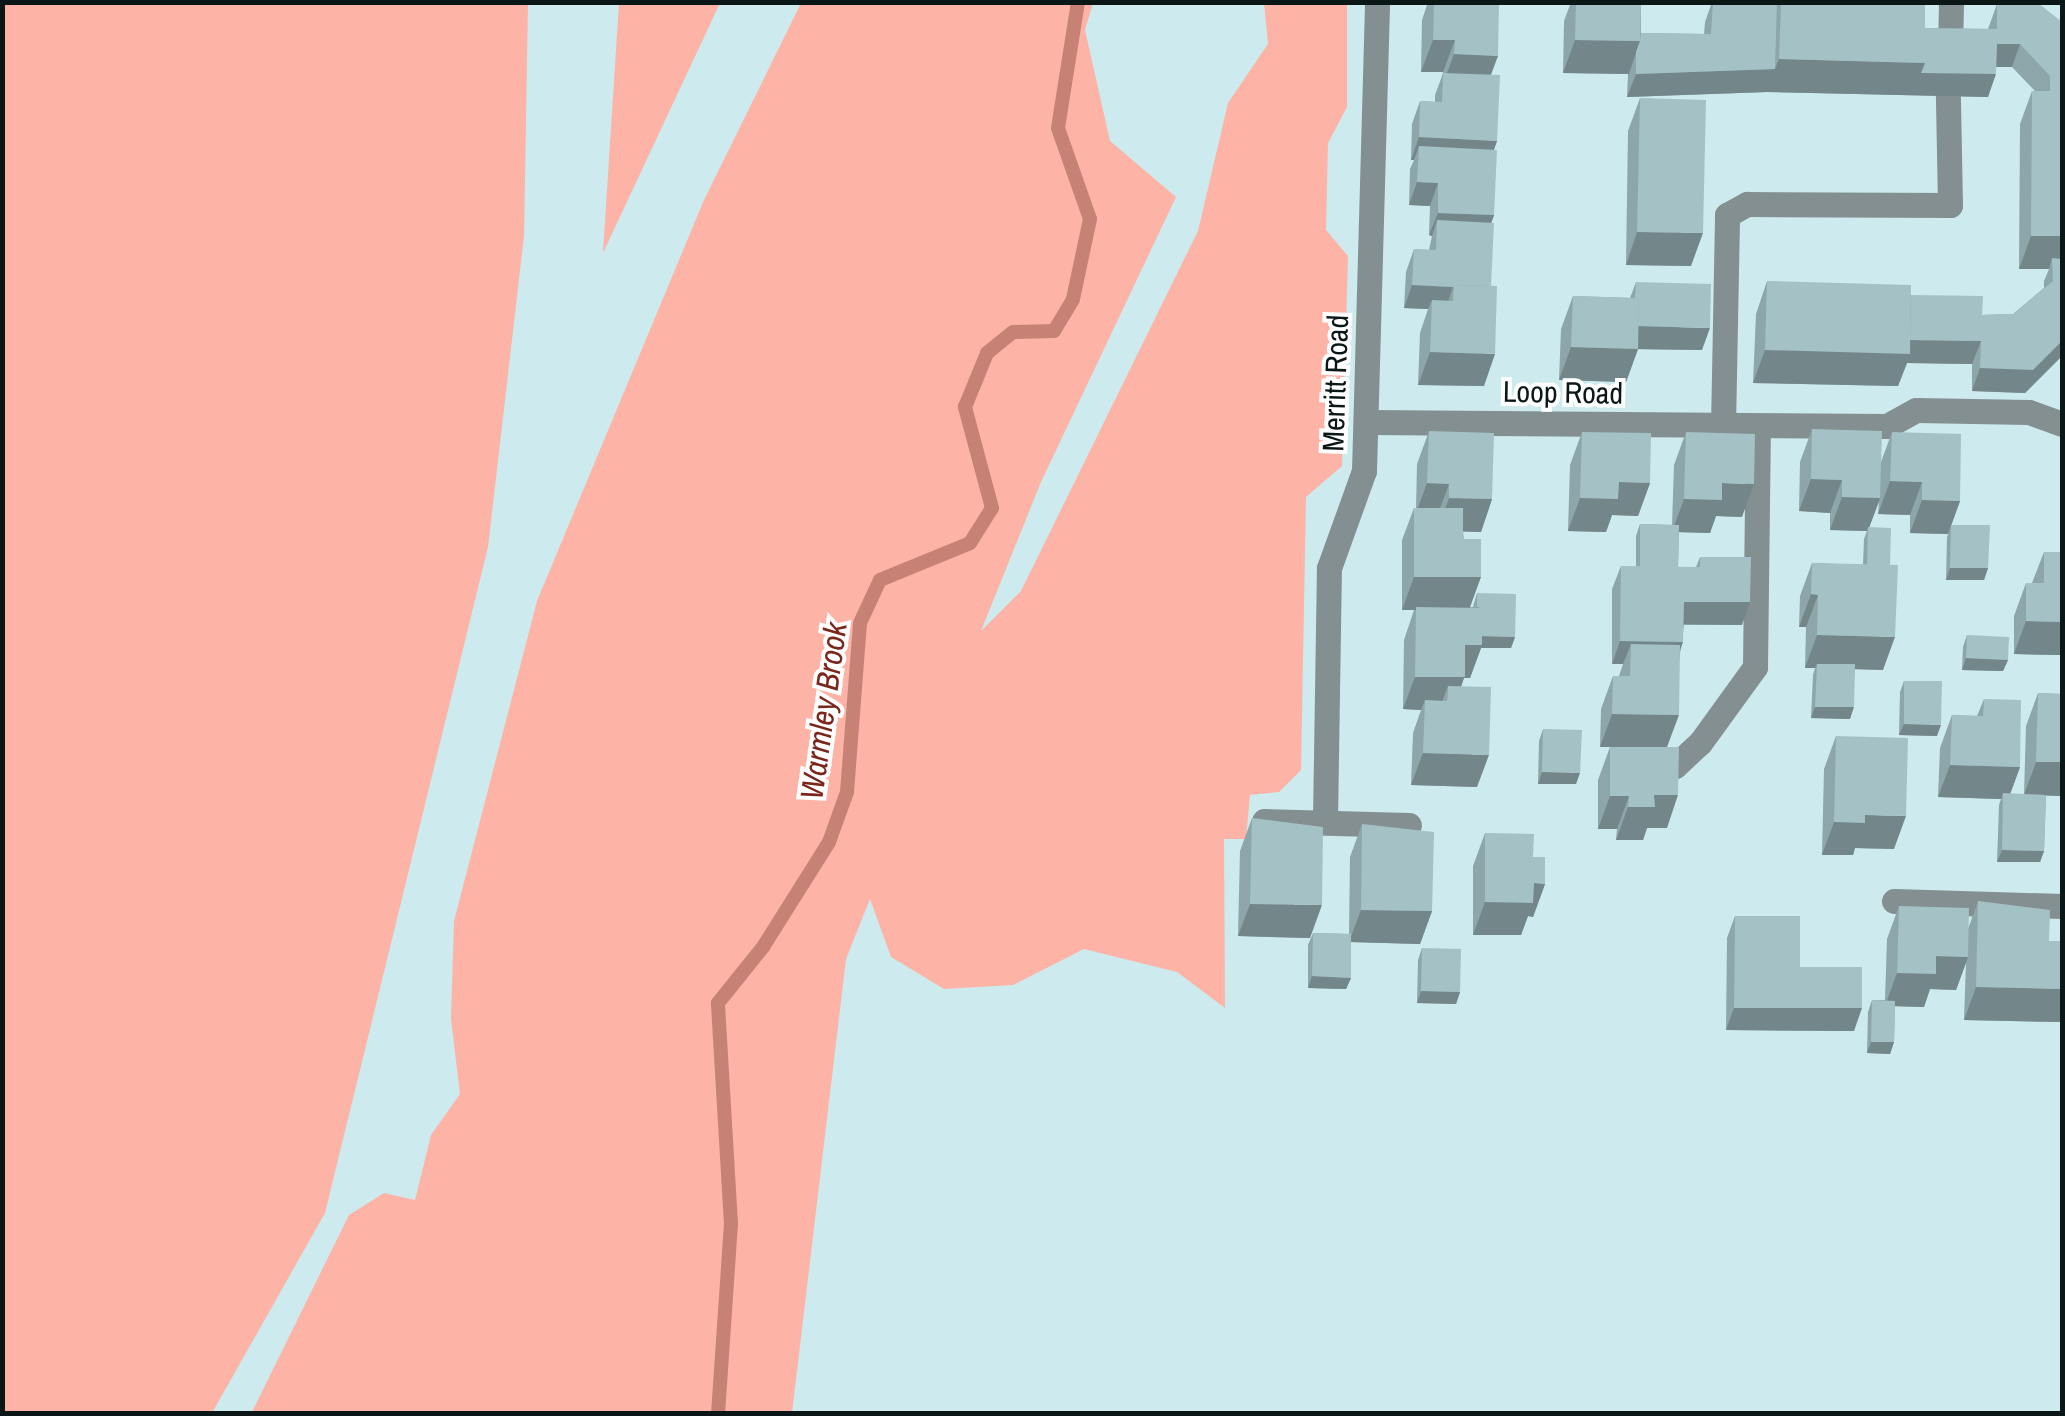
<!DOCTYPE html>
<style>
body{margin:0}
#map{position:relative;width:2065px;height:1416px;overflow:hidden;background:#cdeaee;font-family:"Archivo Narrow",sans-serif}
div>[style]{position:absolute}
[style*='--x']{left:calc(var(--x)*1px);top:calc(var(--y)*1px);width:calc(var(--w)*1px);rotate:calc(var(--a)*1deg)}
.green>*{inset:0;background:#fdb3a5}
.stream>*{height:14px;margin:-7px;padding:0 7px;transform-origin:7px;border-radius:7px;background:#c88275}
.lane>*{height:25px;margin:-12.5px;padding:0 12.5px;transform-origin:12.5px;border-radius:12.5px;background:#838f90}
.street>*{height:25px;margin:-12.5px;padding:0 12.5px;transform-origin:12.5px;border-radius:12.5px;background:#838f90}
.wall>*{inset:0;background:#8da6a9}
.shaded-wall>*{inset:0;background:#73878a}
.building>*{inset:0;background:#a4c1c5}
span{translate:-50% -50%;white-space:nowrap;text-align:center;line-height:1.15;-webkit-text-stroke:8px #fff;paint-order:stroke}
.street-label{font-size:30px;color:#0b1617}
.water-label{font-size:32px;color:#7b261b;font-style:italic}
.frame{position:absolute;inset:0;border:5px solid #0b1617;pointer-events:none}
</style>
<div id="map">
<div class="green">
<div style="clip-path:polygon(3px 2px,528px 3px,524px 236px,488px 547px,325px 1213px,212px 1413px,3px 1413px)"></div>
<div style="clip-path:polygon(619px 3px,720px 3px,603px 253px)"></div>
<div style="clip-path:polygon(801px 3px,1093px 3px,1085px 30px,1110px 141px,1176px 197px,1041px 482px,981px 631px,1021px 591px,1198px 231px,1228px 103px,1268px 44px,1264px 3px,1347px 3px,1347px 107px,1328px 143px,1326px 230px,1348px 256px,1342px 466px,1306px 497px,1301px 770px,1279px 792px,1250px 795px,1246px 839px,1224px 839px,1225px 1008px,1177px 972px,1084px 949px,1013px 985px,944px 989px,891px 957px,870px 899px,846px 959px,792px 1413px,251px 1414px,349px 1215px,384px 1193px,415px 1200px,431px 1135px,460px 1094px,451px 1019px,454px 921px,537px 601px,704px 200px)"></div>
</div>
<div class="stream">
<div style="--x:718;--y:1414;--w:190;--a:-86.1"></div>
<div style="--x:731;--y:1224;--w:221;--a:-93.4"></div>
<div style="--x:718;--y:1003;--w:72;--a:-51.2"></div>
<div style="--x:763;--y:947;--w:124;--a:-57.8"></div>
<div style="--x:829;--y:842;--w:53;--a:-70.2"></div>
<div style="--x:847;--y:792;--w:169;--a:-85.6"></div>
<div style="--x:860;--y:623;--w:47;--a:-65.1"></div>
<div style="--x:880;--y:580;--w:97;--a:-22.3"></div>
<div style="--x:970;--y:543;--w:41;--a:-57.8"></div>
<div style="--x:992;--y:508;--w:105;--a:-105"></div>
<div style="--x:965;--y:407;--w:58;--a:-67.8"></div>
<div style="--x:987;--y:353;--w:33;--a:-39"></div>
<div style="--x:1013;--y:332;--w:41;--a:-1.4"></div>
<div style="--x:1054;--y:331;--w:37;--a:-59"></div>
<div style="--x:1073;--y:299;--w:82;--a:-78"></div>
<div style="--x:1090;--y:219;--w:96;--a:-109.4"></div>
<div style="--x:1058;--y:128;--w:128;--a:-81"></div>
</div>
<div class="lane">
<div style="--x:1950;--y:51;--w:49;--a:-88.8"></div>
<div style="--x:1723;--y:427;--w:212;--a:-88.9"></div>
<div style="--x:1727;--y:215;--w:23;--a:-29"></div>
<div style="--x:1747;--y:204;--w:203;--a:0.3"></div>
<div style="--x:1950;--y:205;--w:109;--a:-91.1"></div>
</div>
<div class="street">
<div style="--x:1367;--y:422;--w:520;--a:0.44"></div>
<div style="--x:1887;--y:426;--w:33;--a:-29"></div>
<div style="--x:1916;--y:410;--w:113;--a:1"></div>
<div style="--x:2029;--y:412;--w:35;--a:20"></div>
<div style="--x:1655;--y:766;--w:20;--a:0"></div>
<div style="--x:1675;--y:766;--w:34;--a:-43"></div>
<div style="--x:1700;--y:743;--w:94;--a:-54.1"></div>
<div style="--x:1755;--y:667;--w:239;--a:-89.3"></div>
<div style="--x:1325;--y:820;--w:252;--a:-89.1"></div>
<div style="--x:1329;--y:568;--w:103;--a:-70.2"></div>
<div style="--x:1364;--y:471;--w:469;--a:-88.4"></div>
<div style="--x:1264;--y:821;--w:145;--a:1.6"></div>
<div style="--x:1894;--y:901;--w:168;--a:1.7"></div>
</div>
<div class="wall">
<div style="clip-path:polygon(1428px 2px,1499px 2px,1491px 74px,1497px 141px,1494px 149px,1494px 215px,1491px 223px,1484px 386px,1418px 385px,1420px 333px,1428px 309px,1404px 308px,1406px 272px,1414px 249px,1429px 250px,1432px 236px,1429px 235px,1430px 206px,1409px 205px,1410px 169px,1414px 160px,1411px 160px,1412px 124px,1420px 101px,1435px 102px,1435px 95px,1442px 76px,1443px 72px,1421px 72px,1422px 20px)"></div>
<div style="clip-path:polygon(1571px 2px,1641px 2px,1641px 33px,1704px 34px,1705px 22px,1712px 2px,1925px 2px,1925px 28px,1988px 29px,1997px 4px,2062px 22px,2062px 356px,2025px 393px,1972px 391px,1972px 364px,1907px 363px,1898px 386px,1753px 383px,1756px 314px,1767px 281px,1911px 295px,1982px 315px,2013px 314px,2044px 288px,2044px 281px,2049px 269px,2019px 269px,2020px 124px,2032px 91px,2035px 91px,2012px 67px,1996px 67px,1988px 97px,1767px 92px,1627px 97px,1628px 74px,1563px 73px,1564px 21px)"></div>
<div style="clip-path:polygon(1640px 98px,1691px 266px,1626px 265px,1628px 131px)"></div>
<div style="clip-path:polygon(1636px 282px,1702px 350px,1638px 349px,1626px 382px,1559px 380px,1561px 329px,1573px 296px,1630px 298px)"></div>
<div style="clip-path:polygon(1812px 429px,1881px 462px,1892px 432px,1960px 501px,1948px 534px,1910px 533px,1910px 515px,1878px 514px,1879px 502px,1869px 527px,1883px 670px,1855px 669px,1850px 719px,1811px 718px,1813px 675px,1815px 668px,1805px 668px,1806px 627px,1799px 627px,1800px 596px,1812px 563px,1863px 565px,1864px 539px,1867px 531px,1830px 530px,1830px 513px,1799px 511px,1800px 462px)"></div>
<div style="clip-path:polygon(1429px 431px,1492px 499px,1481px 532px,1463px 531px,1470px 607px,1473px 607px,1477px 593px,1515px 637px,1511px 648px,1481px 648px,1470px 678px,1464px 678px,1461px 686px,1477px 787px,1411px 785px,1413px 733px,1421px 710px,1403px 709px,1404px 640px,1414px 610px,1402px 610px,1402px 540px,1414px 508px,1416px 508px,1417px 464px)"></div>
<div style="clip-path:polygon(1582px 432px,1650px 483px,1638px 516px,1612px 515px,1606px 532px,1568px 531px,1570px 465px)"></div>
<div style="clip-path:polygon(1686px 432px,1742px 517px,1716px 516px,1710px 533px,1679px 532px,1678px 567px,1696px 567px,1700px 557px,1742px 625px,1684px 625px,1667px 747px,1667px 828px,1647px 828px,1643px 840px,1616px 840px,1617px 829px,1598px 829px,1598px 780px,1610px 747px,1600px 747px,1601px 709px,1613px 676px,1619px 676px,1623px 664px,1612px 664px,1612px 589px,1621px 566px,1636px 567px,1636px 536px,1640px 524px,1672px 525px,1674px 465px)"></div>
<div style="clip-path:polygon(1951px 525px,1988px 568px,1984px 580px,1946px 580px,1947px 537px)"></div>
<div style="clip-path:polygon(2044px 552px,2062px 552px,2062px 655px,2014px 654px,2014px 616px,2026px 583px,2032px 583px)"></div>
<div style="clip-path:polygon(1967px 635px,2008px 660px,2003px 671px,1962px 670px,1963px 647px)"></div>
<div style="clip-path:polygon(1904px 681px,1937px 736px,1899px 735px,1900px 692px)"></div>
<div style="clip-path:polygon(2038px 693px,2062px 694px,2062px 796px,2046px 795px,2044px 851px,2040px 862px,1997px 862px,1999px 805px,2001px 799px,1938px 797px,1940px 748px,1952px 715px,1977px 716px,1984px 699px,2020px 767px,2010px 794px,2024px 794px,2026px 726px)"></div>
<div style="clip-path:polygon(1543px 729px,1576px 784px,1538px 784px,1539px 741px)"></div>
<div style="clip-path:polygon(1836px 736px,1894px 849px,1855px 848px,1853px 855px,1822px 855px,1824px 769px)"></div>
<div style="clip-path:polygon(1252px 818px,1310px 938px,1238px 936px,1240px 851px)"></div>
<div style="clip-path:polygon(1362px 824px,1432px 911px,1420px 944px,1351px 942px,1351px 978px,1346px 989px,1308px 988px,1308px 945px,1313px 933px,1349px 934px,1350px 857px)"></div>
<div style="clip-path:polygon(1485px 833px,1533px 857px,1545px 884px,1533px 917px,1528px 916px,1521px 935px,1473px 935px,1473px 866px)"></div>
<div style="clip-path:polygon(1978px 901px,2049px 941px,2062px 941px,2062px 1022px,1964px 1020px,1966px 963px,1956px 990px,1930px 989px,1924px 1007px,1895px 1006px,1894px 1042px,1890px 1054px,1867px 1053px,1868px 1012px,1872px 1000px,1885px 1000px,1887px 939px,1899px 906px,1968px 929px)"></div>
<div style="clip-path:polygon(1735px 916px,1854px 1031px,1726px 1030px,1727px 938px)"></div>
<div style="clip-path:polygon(1422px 948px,1460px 992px,1456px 1004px,1417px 1003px,1418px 960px)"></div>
</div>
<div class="shaded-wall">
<div style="clip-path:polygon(1433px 40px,1455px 40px,1443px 72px,1421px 72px)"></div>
<div style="clip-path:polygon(1575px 40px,1640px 41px,1629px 74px,1563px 73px)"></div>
<div style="clip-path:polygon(1997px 44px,2020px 44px,2012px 67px,1989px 67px)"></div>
<div style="clip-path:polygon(1454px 54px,1498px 56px,1486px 88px,1442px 87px)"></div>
<div style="clip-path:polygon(1779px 59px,1925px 63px,1996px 74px,1988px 97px,1767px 92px,1627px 97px,1636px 74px,1775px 69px)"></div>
<div style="clip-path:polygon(1419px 137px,1497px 141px,1489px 164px,1419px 146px,1414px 160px,1411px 160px)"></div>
<div style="clip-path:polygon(1417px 182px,1438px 183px,1430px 206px,1409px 205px)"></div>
<div style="clip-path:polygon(1438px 213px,1494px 215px,1486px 238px,1437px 220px,1432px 236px,1429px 235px)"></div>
<div style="clip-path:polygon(1637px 232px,1703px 233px,1691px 266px,1626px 265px)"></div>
<div style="clip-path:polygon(2031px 236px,2062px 236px,2062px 269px,2052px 258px,2049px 269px,2019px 269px)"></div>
<div style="clip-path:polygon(1412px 285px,1453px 287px,1445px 310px,1432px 300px,1428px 309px,1404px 308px)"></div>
<div style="clip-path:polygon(1635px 326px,1710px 328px,1702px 350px,1627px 349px)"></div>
<div style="clip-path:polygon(1907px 340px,1981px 341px,1972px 364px,1907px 363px,1898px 386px,1753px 383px,1765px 350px)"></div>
<div style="clip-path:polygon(2062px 341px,2062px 356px,2025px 393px,1972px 391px,1980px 368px)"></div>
<div style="clip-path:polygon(1571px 347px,1638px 349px,1626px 382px,1559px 380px)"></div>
<div style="clip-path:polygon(1430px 352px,1495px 354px,1484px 386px,1418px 385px)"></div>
<div style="clip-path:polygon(1811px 479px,1842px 480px,1830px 513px,1799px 511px)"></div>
<div style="clip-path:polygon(1890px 481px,1922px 482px,1910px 515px,1878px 514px)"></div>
<div style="clip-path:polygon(1619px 482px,1650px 483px,1638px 516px,1612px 515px,1606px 532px,1568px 531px,1580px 498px)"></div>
<div style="clip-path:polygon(1427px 483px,1449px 484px,1437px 517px,1415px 516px)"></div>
<div style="clip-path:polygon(1722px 483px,1754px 484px,1742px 517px,1716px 516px,1710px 533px,1672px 532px,1684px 499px)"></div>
<div style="clip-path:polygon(1842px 497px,1880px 498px,1868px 531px,1868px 527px,1867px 531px,1830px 530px)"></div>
<div style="clip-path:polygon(1449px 498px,1492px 499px,1481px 532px,1437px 531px)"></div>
<div style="clip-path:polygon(1922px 500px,1960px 501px,1948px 534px,1910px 533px)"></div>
<div style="clip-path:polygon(1950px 568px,1988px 568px,1984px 580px,1946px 580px)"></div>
<div style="clip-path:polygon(1414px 577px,1481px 577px,1469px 610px,1402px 610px)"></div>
<div style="clip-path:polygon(1811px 594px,1818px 595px,1806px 627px,1799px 627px)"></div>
<div style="clip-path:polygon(1684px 602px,1750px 602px,1742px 625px,1676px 624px)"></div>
<div style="clip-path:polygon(2026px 621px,2062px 622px,2062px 655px,2014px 654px)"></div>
<div style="clip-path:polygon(1817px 635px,1895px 637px,1883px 670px,1817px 668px,1817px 664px,1815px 668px,1805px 668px)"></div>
<div style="clip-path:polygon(1476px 636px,1515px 637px,1511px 648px,1481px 648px,1470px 678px,1464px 678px,1453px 710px,1447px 701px,1448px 686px,1439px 710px,1425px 700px,1421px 710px,1403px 709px,1415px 677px)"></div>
<div style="clip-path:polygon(1620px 641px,1683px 642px,1675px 665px,1631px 644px,1623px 664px,1612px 664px)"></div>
<div style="clip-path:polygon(1966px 658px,2008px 660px,2003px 671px,1962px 670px)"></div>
<div style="clip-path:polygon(1815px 707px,1854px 707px,1850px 719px,1811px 718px)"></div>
<div style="clip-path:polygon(1612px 714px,1679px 715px,1667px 747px,1600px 747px)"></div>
<div style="clip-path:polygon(1904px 724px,1941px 725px,1937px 736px,1899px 735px)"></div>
<div style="clip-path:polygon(1423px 753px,1489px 755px,1477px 787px,1411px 785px)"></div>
<div style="clip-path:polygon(2036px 762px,2062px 762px,2062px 796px,2024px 795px)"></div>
<div style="clip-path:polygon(1950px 765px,2020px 767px,2008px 800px,2003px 793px,2001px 799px,1938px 797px)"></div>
<div style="clip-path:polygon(1542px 772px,1580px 773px,1576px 784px,1538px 784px)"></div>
<div style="clip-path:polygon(1654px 795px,1678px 795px,1667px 828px,1647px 828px,1643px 840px,1616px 840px,1628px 807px)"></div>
<div style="clip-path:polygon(1610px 796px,1629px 796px,1617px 829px,1598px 829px)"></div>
<div style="clip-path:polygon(1865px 815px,1906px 816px,1894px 849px,1855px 848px,1853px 855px,1822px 855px,1834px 822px)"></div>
<div style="clip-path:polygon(2002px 850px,2044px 851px,2040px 862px,1997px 862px)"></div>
<div style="clip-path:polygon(1534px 883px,1545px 884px,1533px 917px,1528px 916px,1521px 935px,1473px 935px,1485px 902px)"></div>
<div style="clip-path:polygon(1250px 904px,1322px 905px,1310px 938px,1238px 936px)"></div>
<div style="clip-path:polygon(1361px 910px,1432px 911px,1420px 944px,1349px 942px)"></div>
<div style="clip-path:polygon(1936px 956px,1968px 957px,1956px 990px,1930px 989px,1924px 1007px,1885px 1006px,1897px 973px)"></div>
<div style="clip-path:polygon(1312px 976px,1351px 978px,1346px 989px,1308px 988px)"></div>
<div style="clip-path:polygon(1976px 987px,2062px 989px,2062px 1022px,1964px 1020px)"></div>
<div style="clip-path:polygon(1421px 991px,1460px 992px,1456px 1004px,1417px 1003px)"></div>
<div style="clip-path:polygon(1734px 1008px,1862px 1008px,1854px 1031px,1726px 1030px)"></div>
<div style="clip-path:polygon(1871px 1042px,1894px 1042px,1890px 1054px,1867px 1053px)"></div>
</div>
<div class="building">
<div style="clip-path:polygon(1434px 2px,1499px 2px,1498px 56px,1454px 54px,1455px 40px,1433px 40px)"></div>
<div style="clip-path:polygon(1576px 2px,1641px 2px,1640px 41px,1575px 40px)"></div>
<div style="clip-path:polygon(1713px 2px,1777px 2px,1775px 69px,1636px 74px,1636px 52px,1640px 41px,1641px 33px,1711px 34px)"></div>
<div style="clip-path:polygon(1781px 2px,1925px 2px,1925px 63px,1779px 59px)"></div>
<div style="clip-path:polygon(2038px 3px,2062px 22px,2062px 91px,2050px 91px,2050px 76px,2020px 44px,1997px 44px,1996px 74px,1921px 73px,1925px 63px,1925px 28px,1997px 29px,1997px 4px)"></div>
<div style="clip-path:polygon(1443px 73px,1500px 75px,1497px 141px,1419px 137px,1420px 101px,1442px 102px)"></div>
<div style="clip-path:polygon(2032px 91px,2062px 91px,2062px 236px,2031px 236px)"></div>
<div style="clip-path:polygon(1640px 98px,1706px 100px,1703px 233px,1637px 232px)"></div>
<div style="clip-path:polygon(1419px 146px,1497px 150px,1494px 215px,1438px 213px,1438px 183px,1417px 182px)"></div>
<div style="clip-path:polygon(1437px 220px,1494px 223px,1491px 286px,1454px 285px,1454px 287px,1412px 285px,1414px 249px,1436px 250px)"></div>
<div style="clip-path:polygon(2052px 258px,2062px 259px,2062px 341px,2033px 370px,1980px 368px,1981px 341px,1910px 340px,1911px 295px,1983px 296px,1982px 315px,2013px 314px,2053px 281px)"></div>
<div style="clip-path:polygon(1767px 281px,1911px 285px,1910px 354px,1765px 350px)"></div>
<div style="clip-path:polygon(1636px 282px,1711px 284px,1710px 328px,1638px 326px,1639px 298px,1635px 298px)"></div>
<div style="clip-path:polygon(1454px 285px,1497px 286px,1495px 354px,1430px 352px,1432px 300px,1453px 301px)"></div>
<div style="clip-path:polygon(1573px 296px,1639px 298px,1638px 349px,1571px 347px)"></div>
<div style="clip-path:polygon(1812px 429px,1882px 431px,1880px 498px,1842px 497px,1842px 480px,1811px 479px)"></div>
<div style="clip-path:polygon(1429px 431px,1494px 433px,1492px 499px,1449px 498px,1449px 484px,1427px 483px)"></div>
<div style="clip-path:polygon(1582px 432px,1651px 433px,1650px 483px,1619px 482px,1618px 499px,1580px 498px)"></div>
<div style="clip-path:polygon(1686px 432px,1755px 434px,1754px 484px,1722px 483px,1722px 500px,1684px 499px)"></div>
<div style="clip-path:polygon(1892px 432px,1961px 434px,1960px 501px,1922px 500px,1922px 482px,1890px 481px)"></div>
<div style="clip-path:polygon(1414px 508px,1463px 508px,1463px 539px,1481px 539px,1481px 577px,1414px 577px)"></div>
<div style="clip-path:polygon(1640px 524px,1679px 525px,1678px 567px,1640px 567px)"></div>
<div style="clip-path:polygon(1951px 525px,1990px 525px,1988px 568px,1950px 568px)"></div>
<div style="clip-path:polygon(1868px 527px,1891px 528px,1890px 565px,1867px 565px)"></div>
<div style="clip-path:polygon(2044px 552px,2062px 552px,2062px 622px,2026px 621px,2026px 583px,2044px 583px)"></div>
<div style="clip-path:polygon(1700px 557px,1751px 557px,1750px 602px,1684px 602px,1683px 642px,1620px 641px,1621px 566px,1700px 567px)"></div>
<div style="clip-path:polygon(1812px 563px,1898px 565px,1895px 637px,1817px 635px,1818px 595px,1811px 594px)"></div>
<div style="clip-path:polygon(1477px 593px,1516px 594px,1515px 637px,1482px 636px,1482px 608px,1477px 607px)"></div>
<div style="clip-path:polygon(1416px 607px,1482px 608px,1482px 645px,1465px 645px,1465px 677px,1415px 677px)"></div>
<div style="clip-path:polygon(1967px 635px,2009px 637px,2008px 660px,1966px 658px)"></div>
<div style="clip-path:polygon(1631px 644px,1680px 645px,1679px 715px,1612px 714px,1613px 676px,1630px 676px)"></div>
<div style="clip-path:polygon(1817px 664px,1855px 664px,1854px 707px,1815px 707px)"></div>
<div style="clip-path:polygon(1904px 681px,1942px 681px,1941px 725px,1904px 724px)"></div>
<div style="clip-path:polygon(1448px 686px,1491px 687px,1489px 755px,1423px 753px,1425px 700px,1447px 701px)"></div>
<div style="clip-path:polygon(2038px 693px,2062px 694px,2062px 762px,2036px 762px)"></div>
<div style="clip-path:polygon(1984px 699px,2021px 700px,2020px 767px,1950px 765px,1952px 715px,1983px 716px)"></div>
<div style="clip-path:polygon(1543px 729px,1582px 730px,1580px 773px,1542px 772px)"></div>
<div style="clip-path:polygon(1836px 736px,1908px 738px,1906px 816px,1865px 815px,1865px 823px,1834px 822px)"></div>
<div style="clip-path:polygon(1610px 747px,1679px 747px,1678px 795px,1654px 795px,1655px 807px,1628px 807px,1629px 796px,1610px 796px)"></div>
<div style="clip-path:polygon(2003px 793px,2046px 795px,2044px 851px,2002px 850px)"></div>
<div style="clip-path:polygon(1252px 818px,1323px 827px,1322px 905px,1250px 904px)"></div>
<div style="clip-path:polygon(1362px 824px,1434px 832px,1432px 911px,1361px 910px)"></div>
<div style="clip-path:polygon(1485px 833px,1534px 834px,1533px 857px,1545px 857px,1545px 884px,1534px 883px,1533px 903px,1485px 902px)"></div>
<div style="clip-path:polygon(1978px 901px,2050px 910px,2049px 941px,2062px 941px,2062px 989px,1976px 987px)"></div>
<div style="clip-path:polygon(1899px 906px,1969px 908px,1968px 957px,1936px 956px,1936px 974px,1897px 973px)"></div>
<div style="clip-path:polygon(1735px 916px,1800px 916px,1800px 967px,1862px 967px,1862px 1008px,1734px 1008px)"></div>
<div style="clip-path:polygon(1313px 933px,1351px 934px,1351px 978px,1312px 976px)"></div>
<div style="clip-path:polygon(1422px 948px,1461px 949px,1460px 992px,1421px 991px)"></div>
<div style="clip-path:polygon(1872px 1000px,1895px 1001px,1894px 1042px,1871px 1042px)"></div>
</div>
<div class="street-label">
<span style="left:1335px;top:383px;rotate:-88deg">Merritt Road</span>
<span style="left:1563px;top:392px;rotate:1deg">Loop Road</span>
</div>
<div class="water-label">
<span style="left:824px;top:711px;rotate:-82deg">Warmley Brook</span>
</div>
<div class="frame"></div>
</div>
